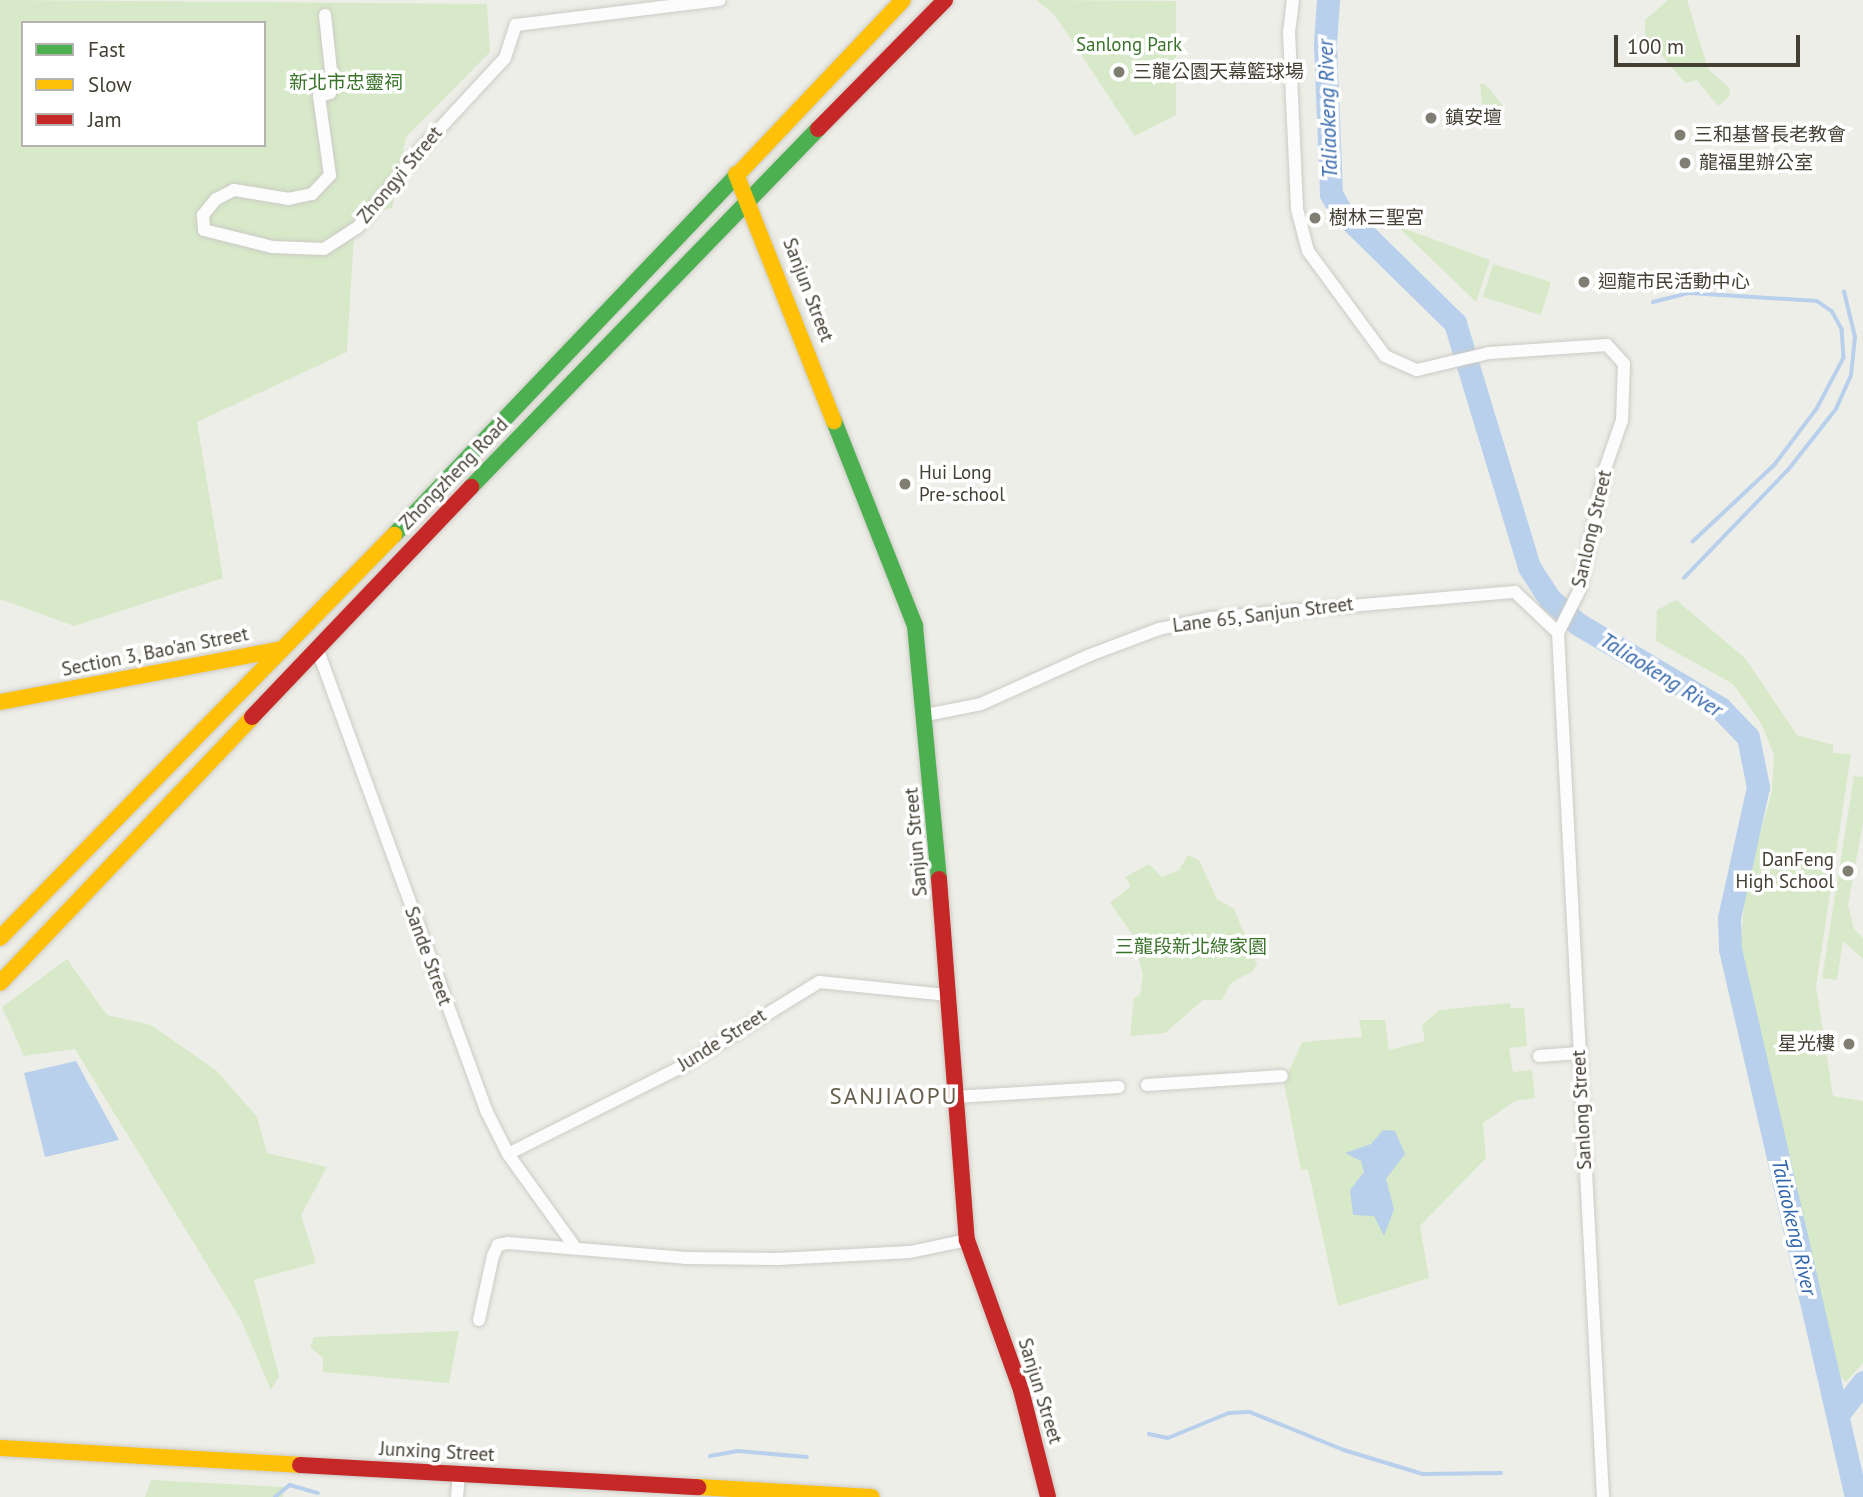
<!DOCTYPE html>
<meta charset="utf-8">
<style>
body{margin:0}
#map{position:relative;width:1863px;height:1497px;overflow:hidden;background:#eeeee8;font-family:"PT Sans","Noto Sans TC",sans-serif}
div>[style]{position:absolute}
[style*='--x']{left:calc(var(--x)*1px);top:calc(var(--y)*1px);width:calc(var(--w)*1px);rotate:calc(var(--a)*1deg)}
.green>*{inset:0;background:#d7e9c8}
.water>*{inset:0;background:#b8d0ec}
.stream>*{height:3.5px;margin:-1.75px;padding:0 1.75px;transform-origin:1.75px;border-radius:1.75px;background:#b8d0ec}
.river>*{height:23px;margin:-11.5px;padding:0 11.5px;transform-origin:11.5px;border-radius:11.5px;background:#b8d0ec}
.roads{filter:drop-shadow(0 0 2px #cccbc5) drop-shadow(0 0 2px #cccbc5)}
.street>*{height:12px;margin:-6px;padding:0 6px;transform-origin:6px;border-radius:6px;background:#fcfcfc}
.fast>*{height:16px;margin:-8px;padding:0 8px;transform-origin:8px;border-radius:8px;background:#4caf50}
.slow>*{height:16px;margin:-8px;padding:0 8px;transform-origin:8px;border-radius:8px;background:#ffc107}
.jam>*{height:16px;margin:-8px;padding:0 8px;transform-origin:8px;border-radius:8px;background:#c62828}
.dots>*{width:19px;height:19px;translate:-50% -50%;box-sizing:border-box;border:4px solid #fff;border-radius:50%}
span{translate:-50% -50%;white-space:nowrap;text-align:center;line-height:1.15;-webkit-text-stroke:7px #fff;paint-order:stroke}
.park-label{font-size:19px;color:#3a732a}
.poi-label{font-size:19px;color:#444034}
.left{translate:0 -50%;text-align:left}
.right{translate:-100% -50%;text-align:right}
.street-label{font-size:19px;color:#444034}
.water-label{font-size:21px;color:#3165ac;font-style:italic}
.quarter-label{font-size:23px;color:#66604c;letter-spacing:2px}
.legend{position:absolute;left:21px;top:21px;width:245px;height:126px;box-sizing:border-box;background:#fff;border:2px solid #b4b3ae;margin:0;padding:9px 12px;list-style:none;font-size:21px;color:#444034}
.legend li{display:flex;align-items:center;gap:14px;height:35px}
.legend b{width:35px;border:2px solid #b4b3ae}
.scale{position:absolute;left:1614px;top:35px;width:186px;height:32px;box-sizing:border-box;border:4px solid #444034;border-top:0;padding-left:9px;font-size:21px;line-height:24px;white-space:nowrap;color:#444034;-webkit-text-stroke:5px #fff;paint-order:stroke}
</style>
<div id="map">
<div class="green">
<div style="clip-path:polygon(evenodd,0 0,487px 4px,490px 52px,406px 137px,392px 208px,355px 217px,347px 352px,197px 422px,223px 578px,74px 626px,0 599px,0 0,23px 23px,264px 23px,264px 145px,23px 145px,23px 23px)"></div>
<div style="clip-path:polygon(1036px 0,1176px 1px,1176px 115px,1135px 136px,1054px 14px)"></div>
<div style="clip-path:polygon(1668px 0,1687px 0,1708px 69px,1729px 88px,1730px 96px,1718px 106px,1697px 80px,1685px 83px,1645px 35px,1645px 20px)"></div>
<div style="clip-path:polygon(1480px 84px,1485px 84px,1505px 108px,1500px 113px,1482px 106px)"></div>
<div style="clip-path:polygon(1397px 226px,1490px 260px,1476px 302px,1470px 296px)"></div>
<div style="clip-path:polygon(1493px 264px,1551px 282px,1541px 315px,1483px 297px)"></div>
<div style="clip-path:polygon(1676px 600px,1745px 658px,1797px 735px,1833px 745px,1833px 753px,1851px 754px,1816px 986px,1833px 1096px,1863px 1101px,1863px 1363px,1846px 1382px,1837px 1373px,1739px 961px,1746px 883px,1772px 792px,1774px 755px,1761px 723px,1733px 684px,1656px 641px,1657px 610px)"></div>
<div style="clip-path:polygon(1854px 776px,1863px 777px,1863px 823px,1848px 905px,1854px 929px,1863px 938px,1863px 959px,1843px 941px,1837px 980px,1822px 978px)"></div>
<div style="clip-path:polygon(1188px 855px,1199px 860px,1217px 899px,1234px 909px,1257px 964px,1253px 971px,1231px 983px,1222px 1000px,1203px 1000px,1165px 1033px,1130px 1036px,1134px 998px,1140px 995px,1143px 976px,1134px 937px,1110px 903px,1131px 886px,1125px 877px,1149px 864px,1162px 877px,1179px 870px)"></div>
<div style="clip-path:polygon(67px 959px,107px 1015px,151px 1025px,217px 1071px,257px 1117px,267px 1153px,327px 1167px,301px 1215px,316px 1263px,254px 1280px,279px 1376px,271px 1390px,241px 1320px,75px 1049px,24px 1056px,2px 1007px)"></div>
<div style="clip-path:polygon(1510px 1003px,1511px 1008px,1524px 1008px,1527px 1046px,1509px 1048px,1513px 1072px,1532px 1070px,1535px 1098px,1515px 1101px,1483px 1123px,1486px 1158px,1420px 1226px,1429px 1278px,1338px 1306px,1308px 1169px,1301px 1170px,1284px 1083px,1302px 1042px,1362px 1037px,1359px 1020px,1385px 1020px,1389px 1050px,1425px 1041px,1422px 1025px,1439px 1010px)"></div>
<div style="clip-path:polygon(459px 1331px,449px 1383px,323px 1372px,323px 1358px,310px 1347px,314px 1337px)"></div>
<div style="clip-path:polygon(151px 1480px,283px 1487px,283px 1497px,145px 1497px)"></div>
</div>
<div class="water">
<div style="clip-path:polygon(76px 1061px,119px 1140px,45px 1157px,24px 1073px)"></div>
<div style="clip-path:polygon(1383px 1130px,1395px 1131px,1405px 1154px,1386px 1179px,1394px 1209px,1384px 1236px,1374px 1216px,1353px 1215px,1350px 1190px,1364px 1172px,1361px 1161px,1345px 1153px,1371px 1144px)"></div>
</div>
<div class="stream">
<div style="--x:1653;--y:302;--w:38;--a:-14"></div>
<div style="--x:1690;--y:293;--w:127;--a:3.6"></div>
<div style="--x:1817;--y:301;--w:18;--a:34"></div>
<div style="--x:1832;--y:311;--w:21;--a:61"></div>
<div style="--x:1842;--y:329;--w:29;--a:86"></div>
<div style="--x:1844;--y:358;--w:58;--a:117.9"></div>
<div style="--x:1817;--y:409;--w:70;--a:126.9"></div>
<div style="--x:1775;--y:465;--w:112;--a:136.8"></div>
<div style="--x:1684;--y:578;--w:150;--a:-46.1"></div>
<div style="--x:1788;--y:470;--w:78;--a:-51.8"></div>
<div style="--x:1836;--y:409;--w:37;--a:-66"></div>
<div style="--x:1851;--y:375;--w:38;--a:-84"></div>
<div style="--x:1855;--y:337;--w:46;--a:-103.7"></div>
<div style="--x:1149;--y:1434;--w:19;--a:12"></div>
<div style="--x:1168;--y:1438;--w:66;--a:-22.3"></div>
<div style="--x:1229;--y:1413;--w:21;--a:-3"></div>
<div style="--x:1250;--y:1412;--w:101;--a:22"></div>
<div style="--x:1344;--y:1450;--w:83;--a:16.9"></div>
<div style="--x:1423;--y:1474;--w:78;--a:-0.7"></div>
<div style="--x:710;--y:1456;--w:28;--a:-10"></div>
<div style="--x:738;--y:1451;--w:69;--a:5"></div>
<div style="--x:275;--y:1497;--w:19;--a:-39"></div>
<div style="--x:290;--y:1485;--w:29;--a:16"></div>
</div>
<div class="river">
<div style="--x:1328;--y:0;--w:44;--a:93.9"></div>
<div style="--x:1325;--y:44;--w:150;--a:87.7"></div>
<div style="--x:1331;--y:194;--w:20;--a:60"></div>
<div style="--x:1341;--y:211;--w:160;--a:44.5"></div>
<div style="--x:1455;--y:323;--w:255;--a:73.1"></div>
<div style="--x:1529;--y:567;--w:37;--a:57"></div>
<div style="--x:1549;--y:598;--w:39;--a:42"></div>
<div style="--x:1578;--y:624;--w:165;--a:30.6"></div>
<div style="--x:1720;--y:708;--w:40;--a:46"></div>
<div style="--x:1748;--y:737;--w:51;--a:78.7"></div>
<div style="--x:1758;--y:787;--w:134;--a:102.5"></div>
<div style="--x:1729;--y:918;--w:31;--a:88"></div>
<div style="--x:1730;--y:949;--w:562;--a:77.05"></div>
<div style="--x:1839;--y:1413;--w:39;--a:-52"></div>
</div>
<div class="roads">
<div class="street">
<div style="--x:1293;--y:0;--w:32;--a:97"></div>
<div style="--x:1289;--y:32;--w:177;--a:87.4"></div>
<div style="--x:1297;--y:209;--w:43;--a:75.3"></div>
<div style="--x:1308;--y:251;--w:130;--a:53.7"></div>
<div style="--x:1385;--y:356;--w:35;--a:24"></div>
<div style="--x:1417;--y:370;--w:74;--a:-13.3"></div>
<div style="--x:1489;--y:353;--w:118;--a:-3.9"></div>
<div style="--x:1607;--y:345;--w:25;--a:48"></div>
<div style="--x:1624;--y:364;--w:56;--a:92"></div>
<div style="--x:1622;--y:420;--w:52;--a:109.1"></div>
<div style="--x:1605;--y:469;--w:123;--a:101.8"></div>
<div style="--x:1580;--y:589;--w:49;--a:116.6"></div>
<div style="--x:1558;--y:633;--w:865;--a:87.02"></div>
<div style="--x:325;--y:15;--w:64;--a:83.8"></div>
<div style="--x:332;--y:79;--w:14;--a:98"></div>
<div style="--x:330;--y:93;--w:11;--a:165"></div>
<div style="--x:319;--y:96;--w:80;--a:82.1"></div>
<div style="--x:330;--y:175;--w:26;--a:133"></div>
<div style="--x:312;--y:194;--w:24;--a:168"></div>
<div style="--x:289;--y:199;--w:56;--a:-170.7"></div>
<div style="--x:234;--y:190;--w:20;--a:153"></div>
<div style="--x:216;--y:199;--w:21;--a:129"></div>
<div style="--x:203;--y:215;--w:15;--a:86"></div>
<div style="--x:204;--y:230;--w:70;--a:14"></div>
<div style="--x:272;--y:247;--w:52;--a:2.2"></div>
<div style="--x:324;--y:249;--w:40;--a:-32.9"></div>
<div style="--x:358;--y:227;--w:95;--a:-51.4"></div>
<div style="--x:417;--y:153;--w:129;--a:-47.2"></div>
<div style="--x:505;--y:58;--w:35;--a:-72"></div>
<div style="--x:516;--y:25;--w:205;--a:-7"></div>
<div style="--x:317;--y:648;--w:492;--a:69.9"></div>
<div style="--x:486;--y:1110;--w:49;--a:63.4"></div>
<div style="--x:508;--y:1154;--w:113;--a:54.3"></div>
<div style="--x:926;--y:715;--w:56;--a:-11.3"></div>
<div style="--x:981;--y:704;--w:120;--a:-24.2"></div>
<div style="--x:1090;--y:655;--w:74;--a:-20.6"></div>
<div style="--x:1159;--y:629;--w:52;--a:-12.2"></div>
<div style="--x:1210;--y:618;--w:306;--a:-4.9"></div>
<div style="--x:1515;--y:592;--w:59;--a:43.6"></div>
<div style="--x:1539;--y:1056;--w:40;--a:-4.3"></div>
<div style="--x:1147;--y:1085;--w:135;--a:-3.8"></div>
<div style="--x:955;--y:1097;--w:164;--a:-3.5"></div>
<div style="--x:508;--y:1154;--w:194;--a:-26.7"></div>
<div style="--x:681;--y:1067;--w:162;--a:-31.6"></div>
<div style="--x:819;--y:982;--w:130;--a:5.8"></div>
<div style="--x:479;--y:1320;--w:66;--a:-77.7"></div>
<div style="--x:493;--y:1256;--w:12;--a:-66"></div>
<div style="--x:498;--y:1245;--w:10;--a:-11"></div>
<div style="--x:508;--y:1243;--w:178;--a:4.8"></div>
<div style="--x:685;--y:1258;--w:93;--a:0.6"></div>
<div style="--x:778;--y:1259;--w:132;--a:-3"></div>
<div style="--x:910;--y:1252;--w:58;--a:-11.9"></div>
<div style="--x:457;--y:1497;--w:23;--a:-85"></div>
</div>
<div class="fast">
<div style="--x:834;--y:421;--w:220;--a:68.4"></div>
<div style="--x:915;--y:626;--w:254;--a:84.6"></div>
<div style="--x:471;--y:487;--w:499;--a:-45.9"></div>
<div style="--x:394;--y:535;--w:500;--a:-46.38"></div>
</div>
<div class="slow">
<div style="--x:739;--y:173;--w:238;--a:-46.5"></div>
<div style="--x:736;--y:174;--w:266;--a:68.4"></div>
<div style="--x:0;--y:702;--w:287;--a:-10.6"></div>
<div style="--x:0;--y:938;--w:564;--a:-45.65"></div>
<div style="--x:0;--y:983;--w:366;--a:-46.5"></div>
<div style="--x:0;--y:1448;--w:300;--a:3.2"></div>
<div style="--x:698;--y:1487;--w:174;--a:3.3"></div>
</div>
<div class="jam">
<div style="--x:818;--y:129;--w:181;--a:-45.4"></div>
<div style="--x:252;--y:717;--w:318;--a:-46.4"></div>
<div style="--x:939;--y:879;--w:362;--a:85.6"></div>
<div style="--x:967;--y:1240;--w:159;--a:70.2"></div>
<div style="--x:1021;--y:1390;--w:110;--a:75.8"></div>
<div style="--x:300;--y:1465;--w:399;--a:3.2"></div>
</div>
</div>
<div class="dots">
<div style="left:1119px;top:72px;background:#807d73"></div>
<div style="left:1431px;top:118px;background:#807d73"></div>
<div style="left:1680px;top:135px;background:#807d73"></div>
<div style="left:1685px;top:163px;background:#807d73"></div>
<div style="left:1315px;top:218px;background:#807d73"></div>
<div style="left:1584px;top:282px;background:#807d73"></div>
<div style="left:905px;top:484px;background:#807d73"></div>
<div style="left:1848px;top:871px;background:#807d73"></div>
<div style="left:1849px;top:1044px;background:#807d73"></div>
</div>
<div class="park-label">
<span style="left:1129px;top:45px">Sanlong Park</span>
<span style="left:346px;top:83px">新北市忠靈祠</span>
<span style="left:1191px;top:947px">三龍段新北綠家園</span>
</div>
<div class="poi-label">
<span class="left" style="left:1133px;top:72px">三龍公園天幕籃球場</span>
<span class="left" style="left:1445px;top:118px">鎮安壇</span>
<span class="left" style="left:1694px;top:135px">三和基督長老教會</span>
<span class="left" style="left:1699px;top:163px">龍福里辦公室</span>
<span class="left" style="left:1329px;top:218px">樹林三聖宮</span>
<span class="left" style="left:1598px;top:282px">迴龍市民活動中心</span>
<span class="left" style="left:919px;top:484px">Hui Long<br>Pre-school</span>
<span class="right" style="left:1834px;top:871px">DanFeng<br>High School</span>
<span class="right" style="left:1835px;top:1044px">星光樓</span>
</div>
<div class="street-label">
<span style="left:400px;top:175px;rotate:-50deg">Zhongyi Street</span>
<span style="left:808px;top:290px;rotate:69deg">Sanjun Street</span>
<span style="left:454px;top:474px;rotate:-46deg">Zhongzheng Road</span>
<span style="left:1592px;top:529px;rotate:-77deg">Sanlong Street</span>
<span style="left:1263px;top:615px;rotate:-7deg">Lane 65, Sanjun Street</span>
<span style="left:155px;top:652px;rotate:-11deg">Section 3, Bao'an Street</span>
<span style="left:916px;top:842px;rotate:-95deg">Sanjun Street</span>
<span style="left:428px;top:956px;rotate:70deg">Sande Street</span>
<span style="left:722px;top:1040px;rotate:-32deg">Junde Street</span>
<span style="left:1582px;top:1110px;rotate:-93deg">Sanlong Street</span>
<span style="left:1040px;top:1391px;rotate:73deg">Sanjun Street</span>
<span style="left:437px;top:1452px;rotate:3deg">Junxing Street</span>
</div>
<div class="water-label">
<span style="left:1328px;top:109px;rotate:-92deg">Taliaokeng River</span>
<span style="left:1661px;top:675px;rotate:32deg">Taliaokeng River</span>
<span style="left:1794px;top:1227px;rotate:77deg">Taliaokeng River</span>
</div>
<div class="quarter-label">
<span style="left:894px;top:1096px">SANJIAOPU</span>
</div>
<ul class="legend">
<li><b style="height:9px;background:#4caf50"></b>Fast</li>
<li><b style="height:9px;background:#ffc107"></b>Slow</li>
<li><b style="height:9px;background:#c62828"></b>Jam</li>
</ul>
<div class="scale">100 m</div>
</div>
